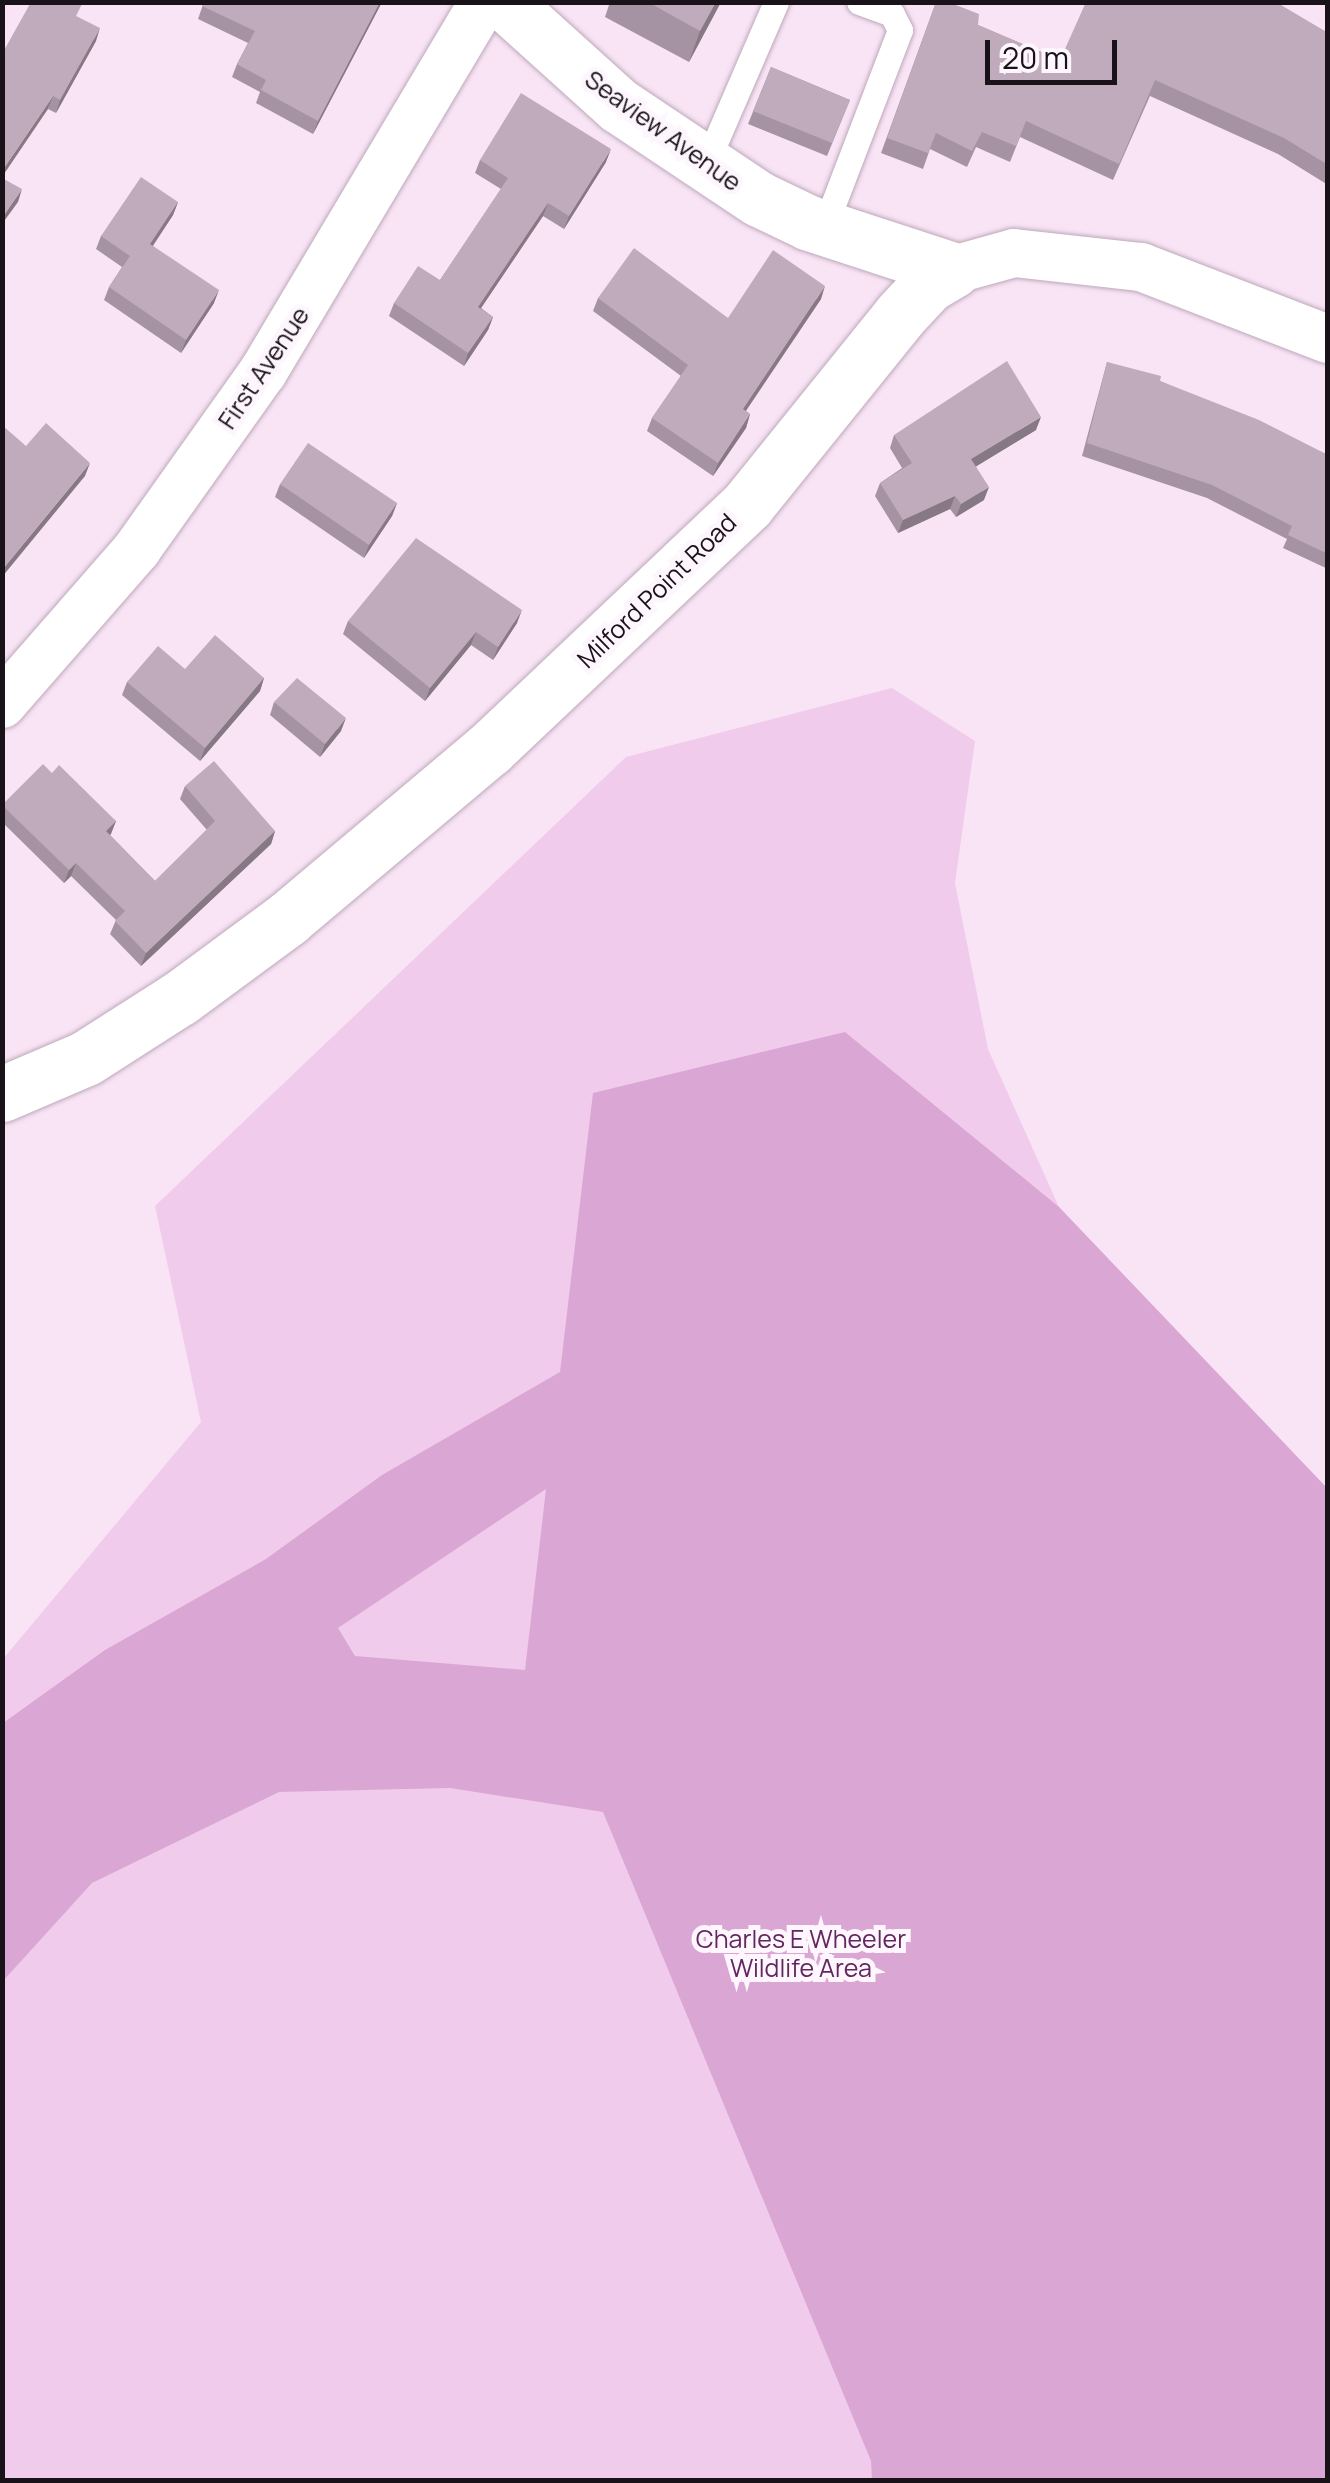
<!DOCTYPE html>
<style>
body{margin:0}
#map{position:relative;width:1330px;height:2483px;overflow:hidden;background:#f9e4f6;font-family:Manrope,sans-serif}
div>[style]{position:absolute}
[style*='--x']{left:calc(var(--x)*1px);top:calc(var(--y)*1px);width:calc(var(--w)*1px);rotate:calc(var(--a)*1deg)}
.green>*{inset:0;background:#f1cbec}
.water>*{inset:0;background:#daa7d4}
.roads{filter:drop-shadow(0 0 2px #bda9ba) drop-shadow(0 0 2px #bda9ba)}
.lane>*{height:25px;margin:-12.5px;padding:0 12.5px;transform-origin:12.5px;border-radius:12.5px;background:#fff}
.street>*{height:48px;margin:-24px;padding:0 24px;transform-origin:24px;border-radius:24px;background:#fff}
.secondary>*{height:55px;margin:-27.5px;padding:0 27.5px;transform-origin:27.5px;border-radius:27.5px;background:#fff}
.wall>*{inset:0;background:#a593a3}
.shaded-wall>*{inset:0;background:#867884}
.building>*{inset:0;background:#c0abbd}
span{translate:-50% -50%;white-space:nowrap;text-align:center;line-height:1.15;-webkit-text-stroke:10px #fef6fd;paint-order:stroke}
.street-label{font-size:25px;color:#191218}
.park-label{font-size:25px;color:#63275f}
.frame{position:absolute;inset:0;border:5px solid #191218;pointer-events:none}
.scale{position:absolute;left:985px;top:40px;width:132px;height:45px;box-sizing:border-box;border:5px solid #191218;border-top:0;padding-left:12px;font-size:30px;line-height:35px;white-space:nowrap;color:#191218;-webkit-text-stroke:8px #fef6fd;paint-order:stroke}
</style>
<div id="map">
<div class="green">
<div style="clip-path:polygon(892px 688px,975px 741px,955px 883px,988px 1049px,1059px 1207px,1327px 1488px,1327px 2480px,3px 2480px,3px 1659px,201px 1422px,155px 1206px,626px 757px)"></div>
</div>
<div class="water">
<div style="clip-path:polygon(evenodd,845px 1032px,1059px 1207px,1327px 1488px,1327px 2480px,872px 2480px,871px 2461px,603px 1812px,450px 1788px,279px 1792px,92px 1883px,3px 1981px,3px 1723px,105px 1650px,266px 1559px,382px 1475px,560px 1372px,593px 1093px,845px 1032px,546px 1489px,525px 1670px,355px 1656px,338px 1628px,546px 1489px)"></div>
</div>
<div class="roads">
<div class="lane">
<div style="--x:705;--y:166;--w:179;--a:-66.6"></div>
<div style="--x:824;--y:228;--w:212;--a:-69"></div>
<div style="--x:900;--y:30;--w:18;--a:-117"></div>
<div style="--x:892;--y:14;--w:35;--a:-160"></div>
</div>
<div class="street">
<div style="--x:953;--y:270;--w:63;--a:-15.6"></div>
<div style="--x:1014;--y:253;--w:128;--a:6.3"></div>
<div style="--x:1141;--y:267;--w:200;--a:21.1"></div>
<div style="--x:2;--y:704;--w:206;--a:-48.9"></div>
<div style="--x:137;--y:549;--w:217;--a:-54.6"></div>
<div style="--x:263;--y:372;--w:431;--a:-59.2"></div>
</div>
<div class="secondary">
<div style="--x:504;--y:2;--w:154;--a:42.1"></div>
<div style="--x:618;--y:105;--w:169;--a:33.7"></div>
<div style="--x:759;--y:199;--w:55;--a:25.6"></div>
<div style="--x:809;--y:223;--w:151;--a:18.1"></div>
<div style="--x:2;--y:1094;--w:91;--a:-23.2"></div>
<div style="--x:86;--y:1058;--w:112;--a:-32.6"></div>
<div style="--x:180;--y:998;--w:133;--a:-36.4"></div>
<div style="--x:287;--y:919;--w:264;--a:-40.1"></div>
<div style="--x:489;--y:749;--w:355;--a:-43.4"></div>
<div style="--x:747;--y:505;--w:245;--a:-51.1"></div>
<div style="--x:901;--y:314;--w:40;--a:-47"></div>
<div style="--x:928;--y:285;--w:29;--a:-31"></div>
</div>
</div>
<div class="wall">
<div style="clip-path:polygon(204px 2px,382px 2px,313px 134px,256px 103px,260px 92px,232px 77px,237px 64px,248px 43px,198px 19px)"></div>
<div style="clip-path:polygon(610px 2px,721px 2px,689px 62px,605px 17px)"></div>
<div style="clip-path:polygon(936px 2px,978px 25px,1060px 60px,1277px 4px,1328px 33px,1328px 185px,1278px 154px,1150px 96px,1113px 180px,1020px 137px,1010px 162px,976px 147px,967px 167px,930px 149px,923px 169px,881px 153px)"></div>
<div style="clip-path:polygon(78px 17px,96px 41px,56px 113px,48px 109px)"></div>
<div style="clip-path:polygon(771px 67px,850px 100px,827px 156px,748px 124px)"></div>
<div style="clip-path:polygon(480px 160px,606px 162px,564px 229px,543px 216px,481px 308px,493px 317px,488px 330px,464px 366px,389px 316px,394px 303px,440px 280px,501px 189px,475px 173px)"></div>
<div style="clip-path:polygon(178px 202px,173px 215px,153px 246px,214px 303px,181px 353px,104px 300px,109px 287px,122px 267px,96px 249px,101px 236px)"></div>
<div style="clip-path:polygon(598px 298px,728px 318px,821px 299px,746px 411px,750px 414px,746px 428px,713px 476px,647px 431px,652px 418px,681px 376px,593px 311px)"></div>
<div style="clip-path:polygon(1107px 362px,1160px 381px,1328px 455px,1328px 569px,1283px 548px,1287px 539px,1207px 498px,1082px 456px)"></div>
<div style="clip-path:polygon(1036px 430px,976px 466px,984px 500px,956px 517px,950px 509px,898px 533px,875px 496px,880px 483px,902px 468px,890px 448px,894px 435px)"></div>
<div style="clip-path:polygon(280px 484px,397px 503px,392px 516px,364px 558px,275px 497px)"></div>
<div style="clip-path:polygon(348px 621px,517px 623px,493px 660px,471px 645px,425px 701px,343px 634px)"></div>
<div style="clip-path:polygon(185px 669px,264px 678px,260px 691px,200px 761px,122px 695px,127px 682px)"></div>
<div style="clip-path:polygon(274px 702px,341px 731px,320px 757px,270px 715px)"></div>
<div style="clip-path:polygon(52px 773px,116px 821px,110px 835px,155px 881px,207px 830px,180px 799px,185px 786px,275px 831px,271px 844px,141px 966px,110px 934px,116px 920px,71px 876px,64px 883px,2px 822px,2px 804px)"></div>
</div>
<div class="shaded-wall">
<div style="clip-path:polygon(380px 2px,382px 2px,313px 134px,318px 121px)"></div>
<div style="clip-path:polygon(716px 2px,721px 2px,689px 62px,700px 31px)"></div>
<div style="clip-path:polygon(100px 28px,96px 41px,56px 113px,60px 100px)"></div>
<div style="clip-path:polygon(53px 96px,48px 109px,2px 177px,2px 171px)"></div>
<div style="clip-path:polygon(611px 149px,606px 162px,564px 229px,569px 216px)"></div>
<div style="clip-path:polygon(22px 189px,18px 202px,2px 224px,2px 218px)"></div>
<div style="clip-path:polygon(178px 202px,173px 215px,145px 257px,150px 244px)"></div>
<div style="clip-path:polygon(548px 203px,543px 216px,473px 320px,478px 307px)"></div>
<div style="clip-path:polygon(825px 286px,821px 299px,738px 422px,743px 409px)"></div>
<div style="clip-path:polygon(219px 290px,214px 303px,181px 353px,186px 340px)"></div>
<div style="clip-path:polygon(493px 317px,488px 330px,464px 366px,468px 353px)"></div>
<div style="clip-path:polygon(750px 414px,746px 428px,713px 476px,718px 463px)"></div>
<div style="clip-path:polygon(1041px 417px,1036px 430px,967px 472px,971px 459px)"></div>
<div style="clip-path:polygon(90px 463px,85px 476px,2px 577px,2px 570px)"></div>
<div style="clip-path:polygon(989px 487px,984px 500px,956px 517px,961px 504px)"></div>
<div style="clip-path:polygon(955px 496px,950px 509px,898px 533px,903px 520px)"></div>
<div style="clip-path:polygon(397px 503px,392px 516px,364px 558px,369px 545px)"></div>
<div style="clip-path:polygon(522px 610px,517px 623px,493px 660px,498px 647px)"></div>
<div style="clip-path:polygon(476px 632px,471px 645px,425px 701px,430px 688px)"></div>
<div style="clip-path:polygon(264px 678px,260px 691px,200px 761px,205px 748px)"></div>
<div style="clip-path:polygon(346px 718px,341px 731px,320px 757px,325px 744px)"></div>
<div style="clip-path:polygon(116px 821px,111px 834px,101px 844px,106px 831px)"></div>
<div style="clip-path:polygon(275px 831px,271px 844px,141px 966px,146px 953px)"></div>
<div style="clip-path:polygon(76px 863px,71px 876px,64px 883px,69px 870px)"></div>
</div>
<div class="building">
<div style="clip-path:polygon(31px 2px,83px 2px,76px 16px,100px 28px,60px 100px,53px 96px,2px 171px,2px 54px)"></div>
<div style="clip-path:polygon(204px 2px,380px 2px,318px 121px,261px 90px,266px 80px,237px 64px,255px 31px,202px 6px)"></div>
<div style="clip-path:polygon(648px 2px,716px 2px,700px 31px)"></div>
<div style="clip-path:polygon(936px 2px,948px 2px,979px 14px,978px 25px,1060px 60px,1086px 2px,1276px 2px,1328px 33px,1328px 165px,1284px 138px,1155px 80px,1119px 164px,1026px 121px,1016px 146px,982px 132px,972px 151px,936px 133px,928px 153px,887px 138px)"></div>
<div style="clip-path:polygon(771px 67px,850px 100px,832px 143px,753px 111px)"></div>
<div style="clip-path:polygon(521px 93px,611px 149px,569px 216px,548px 203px,478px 307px,493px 317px,468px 353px,394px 303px,418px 266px,440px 280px,508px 178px,480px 160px)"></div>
<div style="clip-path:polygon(141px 177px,178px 202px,150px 244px,219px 290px,186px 340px,109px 287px,130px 256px,101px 236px)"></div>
<div style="clip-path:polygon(2px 178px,22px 189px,2px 218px)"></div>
<div style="clip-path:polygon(634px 248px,728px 318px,773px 250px,825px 286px,743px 409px,750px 414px,718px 463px,652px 418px,688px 365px,598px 298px)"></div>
<div style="clip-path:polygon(1007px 361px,1041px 417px,971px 459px,989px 487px,961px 504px,955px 496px,903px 520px,880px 483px,912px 463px,894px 435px)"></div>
<div style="clip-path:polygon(1107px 362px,1161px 376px,1160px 381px,1259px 420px,1328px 455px,1328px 554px,1288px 535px,1292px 526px,1212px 485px,1087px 443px)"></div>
<div style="clip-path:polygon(46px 423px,90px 463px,2px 570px,2px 425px,26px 446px)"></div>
<div style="clip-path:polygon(308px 443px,397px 503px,369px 545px,280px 484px)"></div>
<div style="clip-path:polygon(416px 538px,522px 610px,498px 647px,476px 632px,430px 688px,348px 621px)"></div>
<div style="clip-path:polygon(215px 635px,264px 678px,205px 748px,127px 682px,158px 646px,185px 669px)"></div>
<div style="clip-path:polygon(297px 678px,346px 718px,325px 744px,274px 702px)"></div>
<div style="clip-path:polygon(214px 761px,275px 831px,146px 953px,115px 921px,125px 911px,76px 863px,69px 870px,2px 805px,43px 764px,52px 773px,59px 765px,116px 821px,106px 831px,155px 881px,215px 821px,185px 786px)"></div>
</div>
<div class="street-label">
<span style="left:663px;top:131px;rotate:36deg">Seaview Avenue</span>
<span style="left:264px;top:368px;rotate:-56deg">First Avenue</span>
<span style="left:657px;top:591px;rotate:-44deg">Milford Point Road</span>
</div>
<div class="park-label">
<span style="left:801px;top:1954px">Charles E Wheeler<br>Wildlife Area</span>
</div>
<div class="frame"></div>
<div class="scale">20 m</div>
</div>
